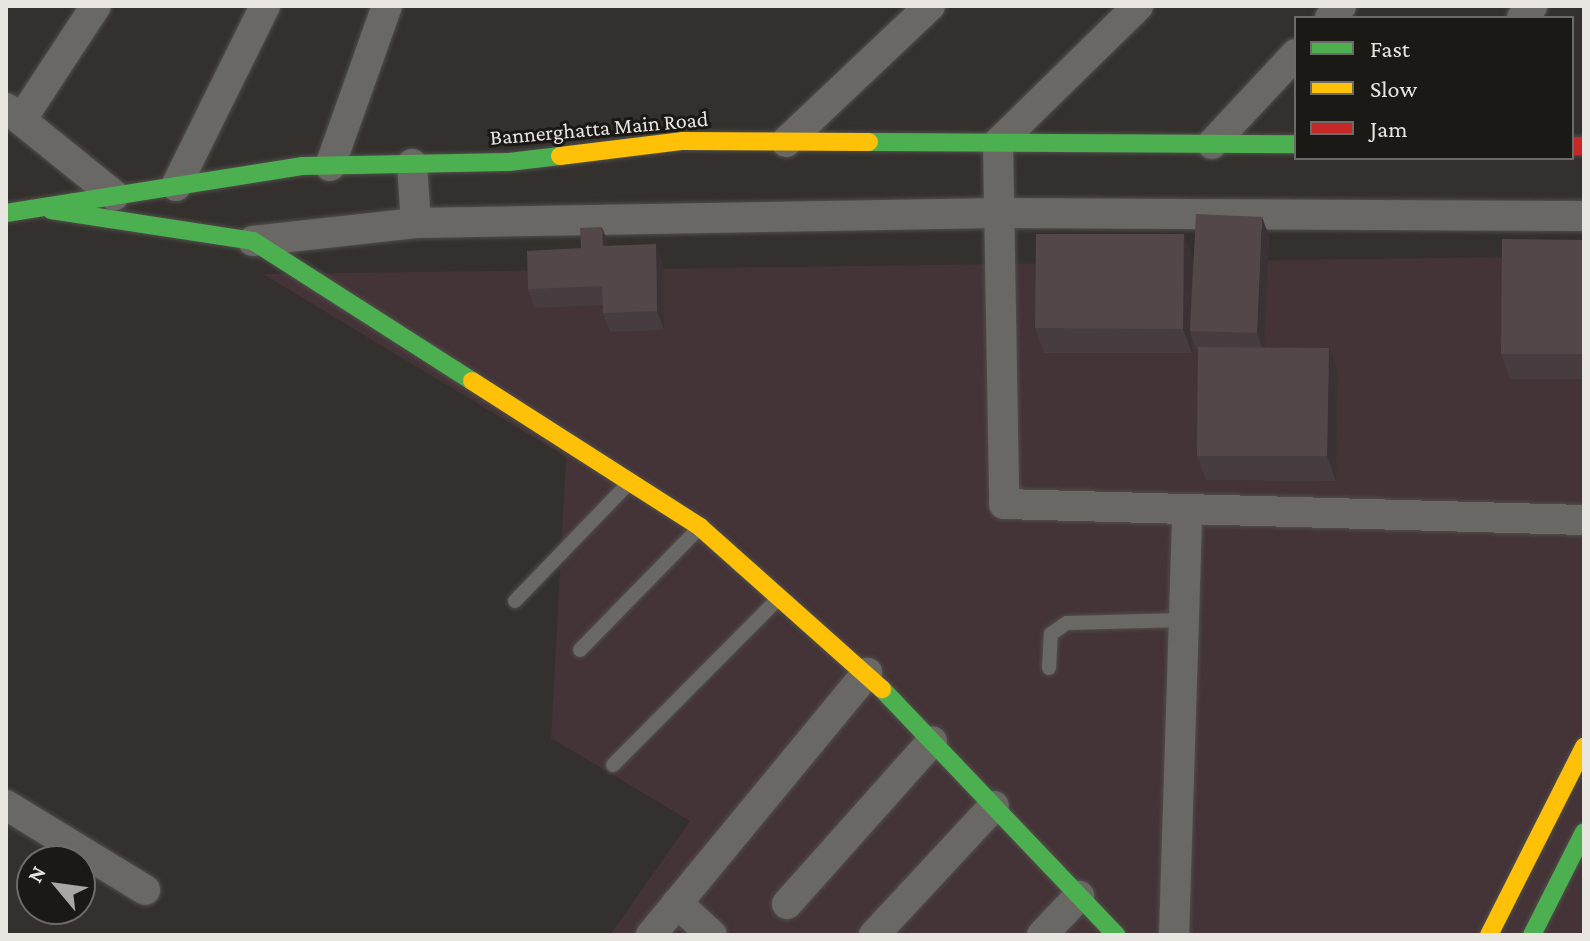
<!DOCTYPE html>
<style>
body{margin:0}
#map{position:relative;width:1590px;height:941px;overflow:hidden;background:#33302d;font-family:"Crimson Pro",serif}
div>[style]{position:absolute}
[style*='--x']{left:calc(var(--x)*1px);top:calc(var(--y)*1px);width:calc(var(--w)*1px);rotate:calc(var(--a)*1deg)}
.industrial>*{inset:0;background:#443337}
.roads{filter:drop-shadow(0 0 2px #504e4b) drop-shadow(0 0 2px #504e4b)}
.lane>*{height:14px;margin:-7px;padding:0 7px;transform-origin:7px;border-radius:7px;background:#6a6865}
.street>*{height:30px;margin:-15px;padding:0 15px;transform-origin:15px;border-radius:15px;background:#6a6865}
.fast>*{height:18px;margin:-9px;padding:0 9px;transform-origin:9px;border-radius:9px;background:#4caf50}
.slow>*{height:18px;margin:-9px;padding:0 9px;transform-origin:9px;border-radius:9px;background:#ffc107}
.jam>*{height:18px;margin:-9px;padding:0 9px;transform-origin:9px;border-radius:9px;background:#c62828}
.wall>*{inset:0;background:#473d40}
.shaded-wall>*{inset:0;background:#3a3234}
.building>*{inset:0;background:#53474a}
span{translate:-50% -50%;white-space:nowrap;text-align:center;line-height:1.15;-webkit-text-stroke:6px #1b1916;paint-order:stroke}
.street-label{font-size:22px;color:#e9e6e2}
.frame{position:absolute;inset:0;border:8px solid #e9e6e2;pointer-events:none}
.legend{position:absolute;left:1294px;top:16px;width:280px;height:144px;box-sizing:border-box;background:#1b1916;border:2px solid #6d6b68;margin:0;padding:10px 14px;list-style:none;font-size:24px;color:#e9e6e2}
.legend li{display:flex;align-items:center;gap:16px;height:40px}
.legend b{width:40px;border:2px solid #6d6b68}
.north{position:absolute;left:16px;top:845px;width:80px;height:80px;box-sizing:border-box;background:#1b1916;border:2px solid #6d6b68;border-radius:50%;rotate:299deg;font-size:22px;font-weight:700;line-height:32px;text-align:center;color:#e9e6e2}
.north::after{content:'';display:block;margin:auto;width:28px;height:36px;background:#a9a6a3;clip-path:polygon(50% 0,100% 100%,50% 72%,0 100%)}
</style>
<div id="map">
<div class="industrial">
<div style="clip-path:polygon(1584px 256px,1584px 935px,610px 935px,690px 821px,551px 738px,566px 457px,263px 274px)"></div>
</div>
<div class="roads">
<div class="lane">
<div style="--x:515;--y:601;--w:161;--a:-46"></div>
<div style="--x:580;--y:650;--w:168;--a:-45.7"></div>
<div style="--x:1049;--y:668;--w:34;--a:-87"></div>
<div style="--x:1051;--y:634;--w:19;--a:-35"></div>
<div style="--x:1067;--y:623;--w:117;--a:-1.5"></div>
<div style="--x:613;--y:765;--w:233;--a:-45.2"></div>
</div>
<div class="street">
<div style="--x:1138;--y:6;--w:196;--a:135.6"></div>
<div style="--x:998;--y:143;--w:361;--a:89"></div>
<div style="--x:1004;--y:504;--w:580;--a:1.58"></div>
<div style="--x:1330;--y:18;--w:16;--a:-47"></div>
<div style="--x:1522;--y:18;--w:16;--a:-50"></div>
<div style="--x:6;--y:108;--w:139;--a:38.9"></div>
<div style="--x:21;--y:120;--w:136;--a:-56.7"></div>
<div style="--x:786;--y:142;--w:198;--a:-43.4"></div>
<div style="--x:1212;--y:144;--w:123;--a:-47"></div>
<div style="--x:412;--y:164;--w:59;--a:86.1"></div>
<div style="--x:330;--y:166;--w:170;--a:-70.4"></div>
<div style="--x:176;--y:186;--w:201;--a:-63.7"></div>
<div style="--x:253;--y:241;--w:164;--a:-6.3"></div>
<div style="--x:416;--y:223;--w:583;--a:-0.98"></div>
<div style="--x:999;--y:213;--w:585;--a:0.29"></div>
<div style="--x:6;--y:805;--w:163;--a:31.4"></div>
<div style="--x:677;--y:903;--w:47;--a:42.4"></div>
<div style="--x:787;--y:904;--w:218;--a:-48.3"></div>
<div style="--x:651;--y:935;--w:340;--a:-50.5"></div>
<div style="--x:874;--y:935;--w:176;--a:-47.1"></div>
<div style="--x:1042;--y:935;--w:54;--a:-46.5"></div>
<div style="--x:1174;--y:935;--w:422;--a:-88.2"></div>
</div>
<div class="fast">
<div style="--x:869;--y:142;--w:427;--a:0.3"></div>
<div style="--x:51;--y:210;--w:204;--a:8.7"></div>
<div style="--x:253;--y:241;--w:260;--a:32.6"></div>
<div style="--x:6;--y:213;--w:301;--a:-9"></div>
<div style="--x:303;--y:166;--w:206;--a:-1.1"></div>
<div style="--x:509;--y:162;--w:51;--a:-6.7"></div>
<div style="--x:882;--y:689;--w:340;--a:46.4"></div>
<div style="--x:1532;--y:935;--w:115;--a:-63.2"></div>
</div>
<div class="slow">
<div style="--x:560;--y:156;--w:124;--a:-7"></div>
<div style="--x:683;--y:141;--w:186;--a:0.3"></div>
<div style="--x:472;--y:381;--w:271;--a:32.6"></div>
<div style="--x:700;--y:527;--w:244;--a:41.7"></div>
<div style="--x:1489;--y:935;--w:211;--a:-63.2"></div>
</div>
<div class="jam">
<div style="--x:1572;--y:146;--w:12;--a:0"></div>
</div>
</div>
<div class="wall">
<div style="clip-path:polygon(1269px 236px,1264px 348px,1338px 373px,1336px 481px,1206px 480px,1197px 456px,1198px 350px,1197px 350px,1192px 338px,1192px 353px,1044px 353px,1035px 328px)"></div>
<div style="clip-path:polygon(1584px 240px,1584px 379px,1510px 379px,1501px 354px)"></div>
<div style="clip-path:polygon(609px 246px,663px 263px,664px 330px,610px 332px,603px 313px,603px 305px,535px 308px,528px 289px)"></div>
</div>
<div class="shaded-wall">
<div style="clip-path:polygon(1262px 217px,1269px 236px,1264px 353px,1257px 333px)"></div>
<div style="clip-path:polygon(602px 227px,609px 246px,603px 246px)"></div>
<div style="clip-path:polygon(1184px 234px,1193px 259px,1190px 331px,1192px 338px,1192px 353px,1183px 329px)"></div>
<div style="clip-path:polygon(656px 244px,663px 263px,664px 330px,657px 311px)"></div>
<div style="clip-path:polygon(1329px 348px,1338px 373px,1336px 481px,1327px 456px)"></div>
</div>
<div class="building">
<div style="clip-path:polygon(1196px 214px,1262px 217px,1257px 333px,1190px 331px)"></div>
<div style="clip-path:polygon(602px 227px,603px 246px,656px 244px,657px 311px,603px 313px,602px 286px,528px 289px,527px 251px,581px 248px,580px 228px)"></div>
<div style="clip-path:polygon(1036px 234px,1184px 234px,1183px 329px,1035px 328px)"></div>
<div style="clip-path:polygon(1502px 239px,1584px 240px,1584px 354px,1501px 354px)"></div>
<div style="clip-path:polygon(1198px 347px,1329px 348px,1327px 456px,1197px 456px)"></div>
</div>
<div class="street-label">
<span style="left:599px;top:128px;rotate:-5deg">Bannerghatta Main Road</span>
</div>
<div class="frame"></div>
<ul class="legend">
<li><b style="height:10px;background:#4caf50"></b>Fast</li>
<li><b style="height:10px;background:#ffc107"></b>Slow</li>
<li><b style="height:10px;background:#c62828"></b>Jam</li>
</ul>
<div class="north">N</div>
</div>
